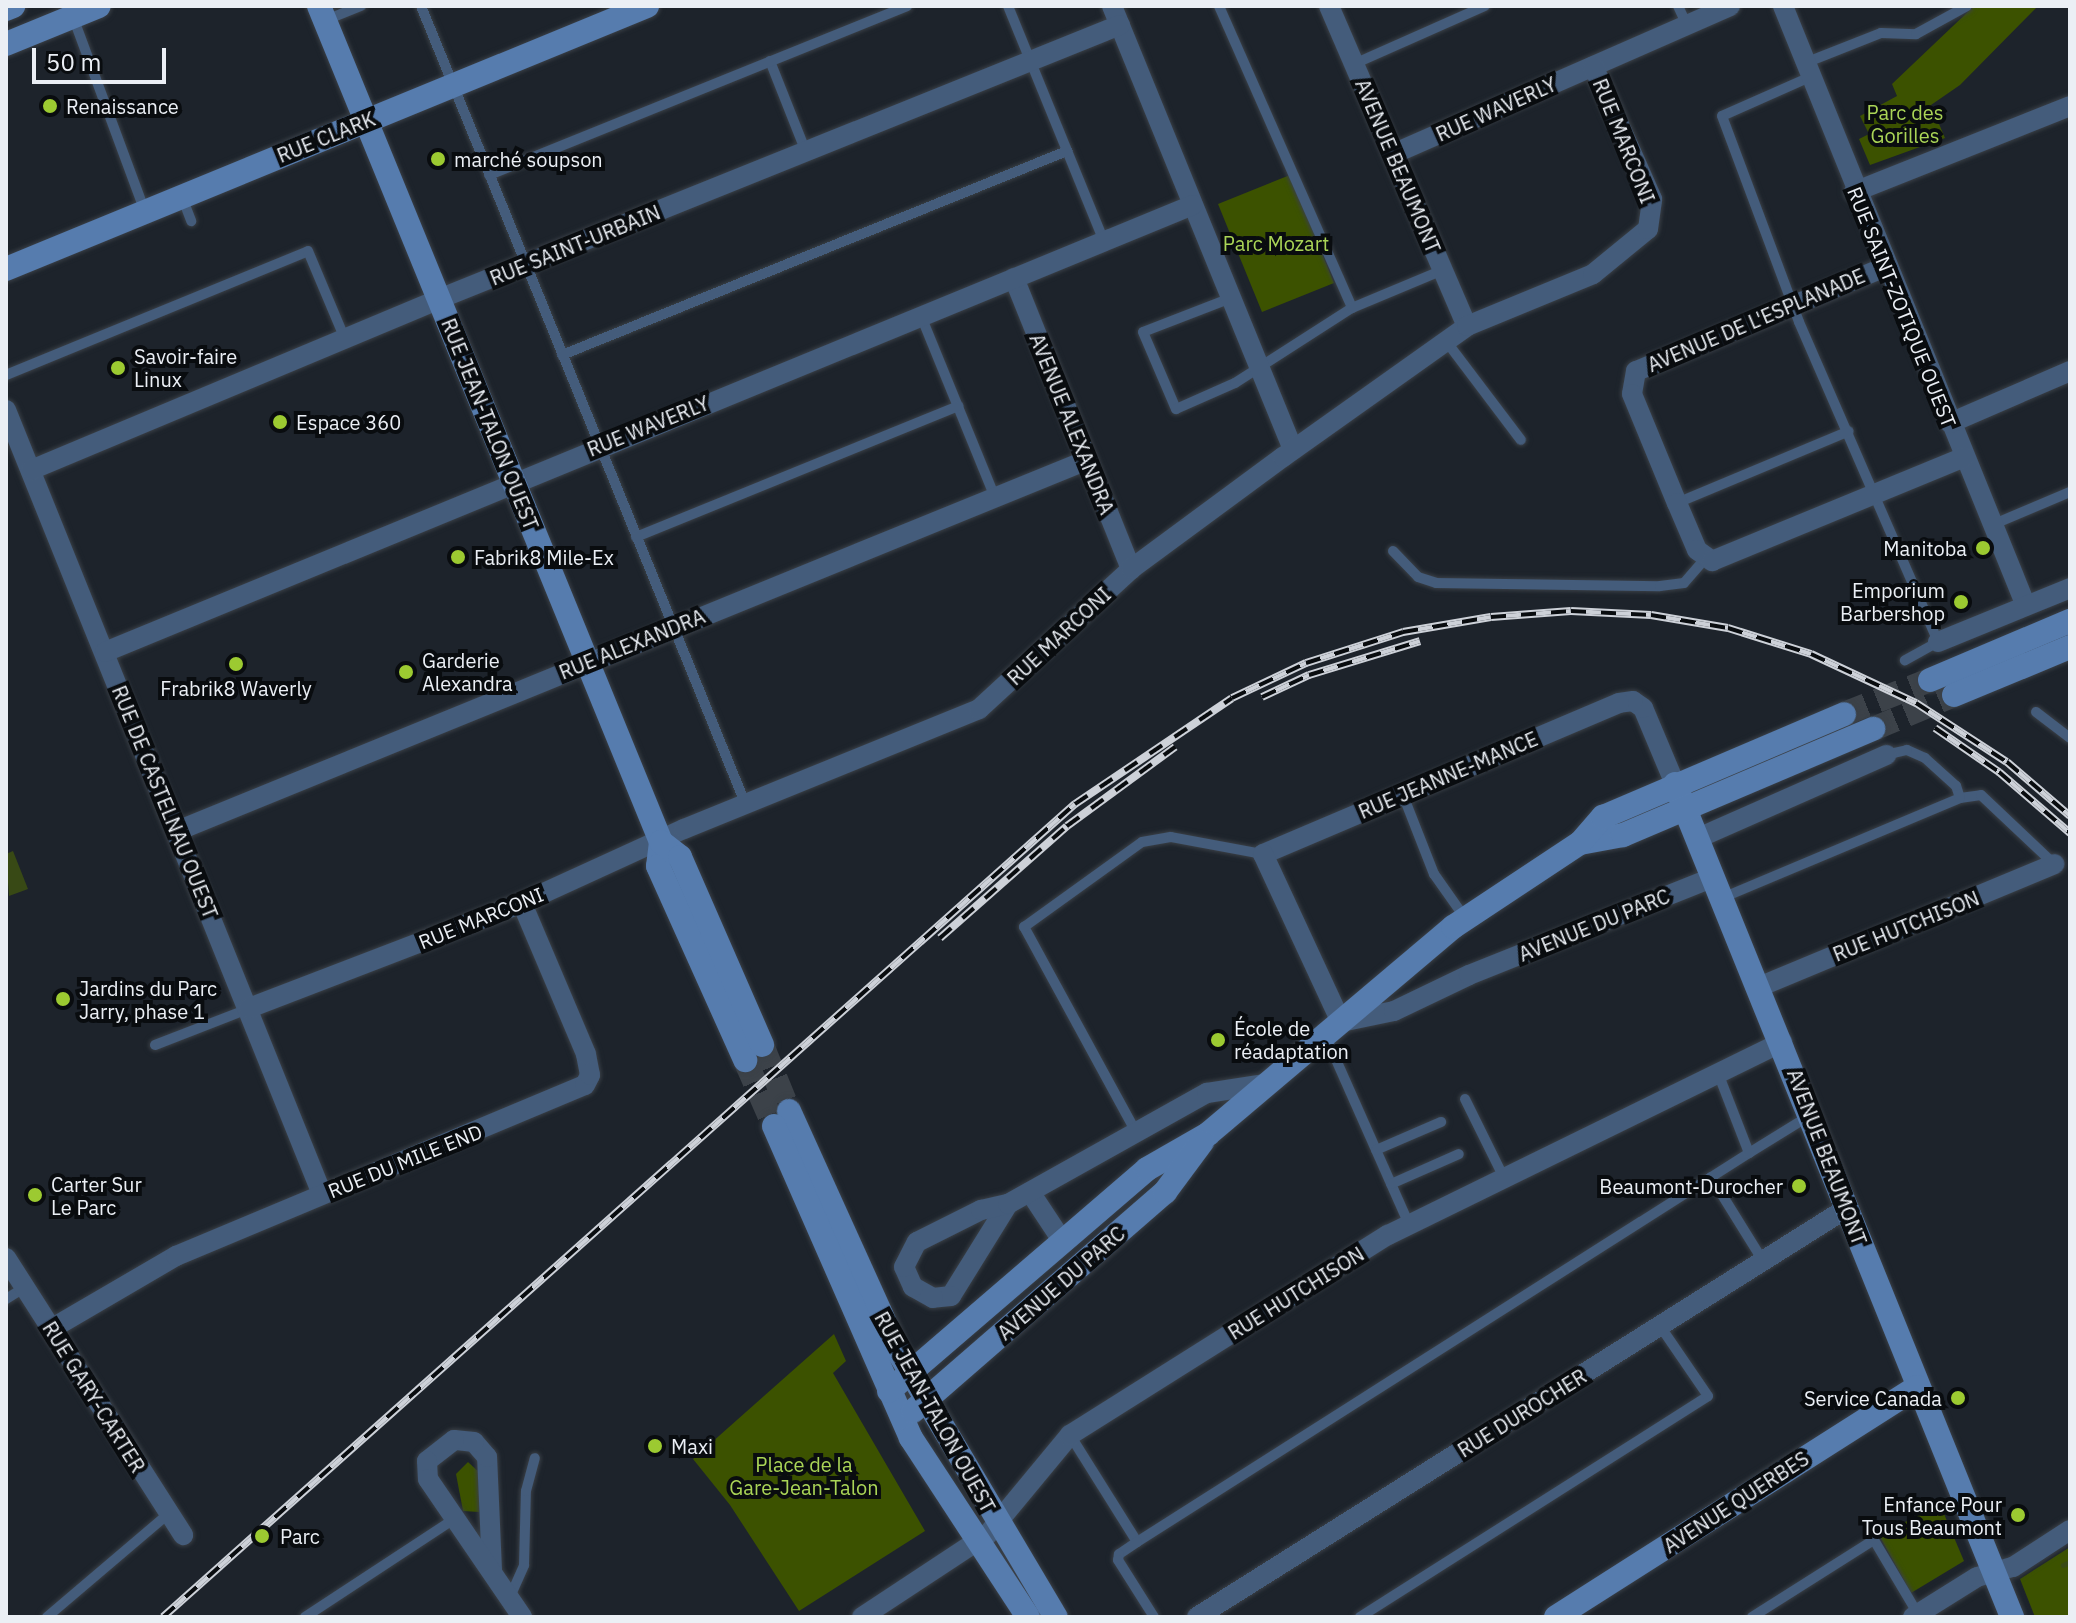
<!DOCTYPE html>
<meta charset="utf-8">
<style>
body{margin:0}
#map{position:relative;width:2076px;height:1623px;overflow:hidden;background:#1d232b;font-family:"IBM Plex Sans",sans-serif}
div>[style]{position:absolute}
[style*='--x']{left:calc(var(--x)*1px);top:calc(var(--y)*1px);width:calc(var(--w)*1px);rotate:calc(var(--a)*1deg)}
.green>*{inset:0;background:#3c5200}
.water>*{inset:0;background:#384915}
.stream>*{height:5px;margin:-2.5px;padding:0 2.5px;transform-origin:2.5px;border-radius:2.5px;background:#384915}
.secondary-tunnel>*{height:24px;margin-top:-12px;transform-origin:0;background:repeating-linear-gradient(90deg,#3c4249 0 24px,transparent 0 36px)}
.roads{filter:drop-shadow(0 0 2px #3a4047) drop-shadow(0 0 2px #3a4047)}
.lane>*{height:10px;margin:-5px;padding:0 5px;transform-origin:5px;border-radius:5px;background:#445c7b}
.street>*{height:20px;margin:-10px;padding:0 10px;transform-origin:10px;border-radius:10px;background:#445c7b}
.secondary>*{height:24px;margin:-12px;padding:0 12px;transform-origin:12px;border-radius:12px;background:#567cae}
.rail>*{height:8px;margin-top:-4px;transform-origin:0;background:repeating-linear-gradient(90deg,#090c0f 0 15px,#cdd1d8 0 30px);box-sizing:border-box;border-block:2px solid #cdd1d8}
.dots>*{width:22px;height:22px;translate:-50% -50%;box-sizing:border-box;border:4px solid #090c0f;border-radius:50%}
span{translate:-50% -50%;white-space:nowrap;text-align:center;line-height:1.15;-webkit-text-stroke:8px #090c0f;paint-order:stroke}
.poi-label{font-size:20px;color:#ebeff5}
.left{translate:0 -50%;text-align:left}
.right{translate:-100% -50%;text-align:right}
.street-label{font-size:20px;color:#ebeff5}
.park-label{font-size:20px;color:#aad557}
.frame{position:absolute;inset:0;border:8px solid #ebeff5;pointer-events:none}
.scale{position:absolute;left:32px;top:48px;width:134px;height:36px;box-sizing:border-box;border:4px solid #ebeff5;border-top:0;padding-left:10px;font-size:24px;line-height:28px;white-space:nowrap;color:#ebeff5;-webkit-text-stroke:6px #090c0f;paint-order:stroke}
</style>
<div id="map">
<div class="green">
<div style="clip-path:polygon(1974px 6px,2038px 6px,1960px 85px,1931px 105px,1945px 138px,1870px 165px,1859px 139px,1869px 134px,1860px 116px,1897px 96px,1892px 84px)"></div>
<div style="clip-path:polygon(1290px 175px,1334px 283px,1262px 312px,1218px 204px)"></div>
<div style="clip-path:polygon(834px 1334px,846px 1361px,833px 1373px,925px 1531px,799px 1611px,730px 1505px,693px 1459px)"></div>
<div style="clip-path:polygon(468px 1462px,481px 1474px,479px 1512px,463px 1511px,456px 1474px)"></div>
<div style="clip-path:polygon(1939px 1502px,1964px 1561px,1911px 1593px,1880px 1537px)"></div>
<div style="clip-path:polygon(2070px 1547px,2070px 1617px,2035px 1617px,2020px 1579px)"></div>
</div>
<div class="water">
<div style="clip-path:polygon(13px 851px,28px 889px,9px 896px,6px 854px)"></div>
</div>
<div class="stream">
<div style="--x:2063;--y:1565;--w:8;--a:-23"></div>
</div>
<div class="secondary-tunnel">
<div style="--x:1844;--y:714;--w:92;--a:-21.6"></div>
<div style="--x:1873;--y:729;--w:88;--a:-22.8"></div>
<div style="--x:762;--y:1045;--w:71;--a:67.8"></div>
<div style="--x:745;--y:1060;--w:72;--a:66.3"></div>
</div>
<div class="roads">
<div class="lane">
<div style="--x:421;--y:6;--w:863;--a:67.87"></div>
<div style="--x:1008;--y:6;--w:254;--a:67.8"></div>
<div style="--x:1219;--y:6;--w:330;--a:66.2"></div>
<div style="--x:1678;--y:6;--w:21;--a:65"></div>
<div style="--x:73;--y:17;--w:208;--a:69.7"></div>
<div style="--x:326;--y:20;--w:38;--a:-22"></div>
<div style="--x:770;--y:61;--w:98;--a:68.4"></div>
<div style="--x:1805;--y:63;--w:82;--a:-21.5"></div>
<div style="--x:1881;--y:33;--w:35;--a:2"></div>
<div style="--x:1916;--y:34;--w:58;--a:-28.8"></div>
<div style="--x:1354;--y:64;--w:143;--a:-23.9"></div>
<div style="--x:1810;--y:77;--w:96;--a:156.1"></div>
<div style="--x:1722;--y:116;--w:220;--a:69.5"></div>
<div style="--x:1799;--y:322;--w:349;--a:66.5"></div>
<div style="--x:1938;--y:642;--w:38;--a:151"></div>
<div style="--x:489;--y:175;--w:451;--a:-22"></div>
<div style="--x:182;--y:197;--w:26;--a:69"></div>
<div style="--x:1231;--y:298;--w:94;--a:158.9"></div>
<div style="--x:1143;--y:332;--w:84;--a:66.8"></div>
<div style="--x:1176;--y:409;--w:64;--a:-23.8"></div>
<div style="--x:1235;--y:383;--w:139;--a:-32.7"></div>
<div style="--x:1352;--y:308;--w:99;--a:-22.7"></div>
<div style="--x:921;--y:316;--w:196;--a:67.8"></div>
<div style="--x:1446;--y:341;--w:124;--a:52.9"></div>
<div style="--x:562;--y:355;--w:545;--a:-22"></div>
<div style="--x:6;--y:375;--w:326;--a:-22.3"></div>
<div style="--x:308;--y:251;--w:95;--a:67.2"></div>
<div style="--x:1677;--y:503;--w:186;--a:-22.7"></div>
<div style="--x:1992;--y:525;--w:85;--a:-22.9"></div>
<div style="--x:636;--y:537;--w:348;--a:-22.1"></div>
<div style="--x:1393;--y:551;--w:36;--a:46"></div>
<div style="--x:1418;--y:577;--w:19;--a:18"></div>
<div style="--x:1436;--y:583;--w:224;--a:0.8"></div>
<div style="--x:1660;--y:586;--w:24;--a:-7"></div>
<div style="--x:1684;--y:583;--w:32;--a:-49"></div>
<div style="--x:2036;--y:712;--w:43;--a:37.4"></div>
<div style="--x:1403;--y:795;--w:85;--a:68.6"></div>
<div style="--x:1434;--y:874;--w:54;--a:54.8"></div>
<div style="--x:1960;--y:798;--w:21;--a:-8"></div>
<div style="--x:1981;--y:795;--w:100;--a:43.4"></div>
<div style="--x:1722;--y:898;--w:258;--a:-22.8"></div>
<div style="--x:1960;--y:798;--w:13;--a:-108"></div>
<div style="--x:1956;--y:786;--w:42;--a:-137.9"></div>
<div style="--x:1925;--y:758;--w:20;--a:-156"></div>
<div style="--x:1907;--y:750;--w:22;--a:167"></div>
<div style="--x:1326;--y:1037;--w:205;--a:66.1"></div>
<div style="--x:155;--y:1045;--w:100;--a:-21.2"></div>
<div style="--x:1465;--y:1099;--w:88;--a:63.7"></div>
<div style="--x:1136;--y:1132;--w:234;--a:-118.6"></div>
<div style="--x:1024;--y:927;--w:145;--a:-35.8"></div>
<div style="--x:1142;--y:842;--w:29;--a:-10"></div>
<div style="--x:1171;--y:837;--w:94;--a:10.5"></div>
<div style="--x:1376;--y:1150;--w:71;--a:-23.3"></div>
<div style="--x:1749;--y:1153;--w:70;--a:-31.7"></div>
<div style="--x:1711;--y:1177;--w:99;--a:58.2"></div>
<div style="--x:1391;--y:1184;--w:74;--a:-23.8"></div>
<div style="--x:6;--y:1299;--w:22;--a:-32"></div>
<div style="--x:1070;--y:1435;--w:126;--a:57.9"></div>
<div style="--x:1137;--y:1542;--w:725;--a:-32.44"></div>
<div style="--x:1749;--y:1153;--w:86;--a:-111.2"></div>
<div style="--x:1137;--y:1542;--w:22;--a:146"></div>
<div style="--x:1119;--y:1554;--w:6;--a:99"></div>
<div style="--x:1118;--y:1560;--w:67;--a:57.7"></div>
<div style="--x:510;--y:1597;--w:35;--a:-66"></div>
<div style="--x:524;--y:1565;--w:74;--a:-88.5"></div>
<div style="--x:526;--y:1491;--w:34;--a:-75"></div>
<div style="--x:47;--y:1617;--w:159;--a:-40.4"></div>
<div style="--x:305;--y:1617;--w:181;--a:-33.3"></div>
<div style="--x:1360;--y:1617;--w:412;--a:-32.4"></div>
<div style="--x:1708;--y:1396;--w:85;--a:-124.4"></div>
<div style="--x:1752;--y:1617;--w:144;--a:-32.3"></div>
<div style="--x:1874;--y:1540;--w:86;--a:59.3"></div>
</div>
<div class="street">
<div style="--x:1112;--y:6;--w:479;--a:67.8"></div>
<div style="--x:1329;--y:6;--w:348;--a:66.7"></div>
<div style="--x:1783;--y:6;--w:647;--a:67.95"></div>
<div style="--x:1393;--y:154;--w:368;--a:-23.7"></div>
<div style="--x:1854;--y:192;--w:232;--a:-21.7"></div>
<div style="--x:1885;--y:267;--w:270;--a:157.3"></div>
<div style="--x:1636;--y:371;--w:23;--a:100"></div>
<div style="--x:1632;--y:394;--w:118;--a:67.6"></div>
<div style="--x:1677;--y:503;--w:51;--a:66.9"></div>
<div style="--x:1697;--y:550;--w:19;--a:36"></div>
<div style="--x:1712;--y:561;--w:273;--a:-22.4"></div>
<div style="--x:1014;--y:278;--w:314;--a:68.1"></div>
<div style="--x:6;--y:410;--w:845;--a:68.05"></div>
<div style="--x:1950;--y:423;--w:131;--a:-23.4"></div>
<div style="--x:31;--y:470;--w:442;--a:-22.7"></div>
<div style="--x:439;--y:299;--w:734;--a:-21.92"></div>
<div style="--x:1938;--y:642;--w:143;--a:-22.2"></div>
<div style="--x:105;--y:652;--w:1176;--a:-22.34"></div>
<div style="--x:1675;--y:784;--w:82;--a:-112.8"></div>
<div style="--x:1643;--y:708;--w:12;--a:-145"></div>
<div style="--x:1633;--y:701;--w:14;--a:172"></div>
<div style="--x:1619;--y:703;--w:387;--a:157"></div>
<div style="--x:1263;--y:854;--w:185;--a:65.1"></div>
<div style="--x:1341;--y:1022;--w:54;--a:-11.7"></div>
<div style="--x:1394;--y:1011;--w:83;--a:-25.6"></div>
<div style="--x:1469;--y:975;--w:264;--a:-21.8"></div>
<div style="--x:177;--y:831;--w:983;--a:-22.18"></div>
<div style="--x:1698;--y:838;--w:206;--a:-23.8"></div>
<div style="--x:1759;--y:987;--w:320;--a:-22.6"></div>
<div style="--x:249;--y:1008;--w:292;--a:-21"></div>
<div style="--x:522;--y:903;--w:178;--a:-24.6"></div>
<div style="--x:684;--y:829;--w:318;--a:-22.1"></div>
<div style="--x:979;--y:709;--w:207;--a:-42.6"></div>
<div style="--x:1131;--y:569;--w:189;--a:-36.4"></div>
<div style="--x:1283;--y:457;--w:226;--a:-35.4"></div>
<div style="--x:1467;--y:326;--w:136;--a:-22.4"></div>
<div style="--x:1593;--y:274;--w:71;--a:-39.3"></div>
<div style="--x:1648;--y:229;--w:30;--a:-82"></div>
<div style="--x:1652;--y:199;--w:145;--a:-113.9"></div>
<div style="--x:1030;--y:1192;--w:60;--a:56.6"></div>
<div style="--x:1008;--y:1204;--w:108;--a:121.8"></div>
<div style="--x:951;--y:1296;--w:18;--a:174"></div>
<div style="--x:933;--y:1298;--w:23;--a:-151"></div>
<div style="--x:913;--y:1287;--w:22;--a:-114"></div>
<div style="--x:904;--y:1267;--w:28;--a:-63"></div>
<div style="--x:917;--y:1242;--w:72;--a:-26.6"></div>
<div style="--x:981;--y:1210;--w:28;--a:-13"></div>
<div style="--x:1008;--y:1204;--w:228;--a:-29.2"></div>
<div style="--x:1207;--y:1093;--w:59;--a:-8.8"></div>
<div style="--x:6;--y:1258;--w:329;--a:57.4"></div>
<div style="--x:51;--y:1329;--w:145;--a:-30.3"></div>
<div style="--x:176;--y:1256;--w:443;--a:-22.7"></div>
<div style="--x:585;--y:1085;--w:11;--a:-63"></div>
<div style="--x:590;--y:1075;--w:21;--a:-101"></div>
<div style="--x:586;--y:1054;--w:164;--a:-113"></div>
<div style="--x:492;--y:1570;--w:113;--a:-92.5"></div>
<div style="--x:487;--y:1457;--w:20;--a:-131"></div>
<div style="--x:474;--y:1442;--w:20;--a:-174"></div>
<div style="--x:454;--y:1440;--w:34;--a:142"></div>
<div style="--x:427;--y:1461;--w:18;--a:87"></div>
<div style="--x:428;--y:1479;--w:167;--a:55.7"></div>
<div style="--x:862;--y:1617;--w:151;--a:-33.4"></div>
<div style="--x:988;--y:1534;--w:129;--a:-50.4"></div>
<div style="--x:1070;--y:1435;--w:376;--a:-32.2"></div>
<div style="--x:1388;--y:1235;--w:439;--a:-26.1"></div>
<div style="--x:1197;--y:1617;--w:768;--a:-32.18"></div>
<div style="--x:1913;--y:1617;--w:75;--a:-32"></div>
<div style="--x:1977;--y:1577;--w:37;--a:-16"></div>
<div style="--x:2013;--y:1567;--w:68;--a:-33"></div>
</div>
<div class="secondary">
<div style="--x:319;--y:6;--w:903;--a:67.75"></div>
<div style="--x:661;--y:842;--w:24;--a:97"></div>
<div style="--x:658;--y:866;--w:213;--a:65.8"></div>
<div style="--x:6;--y:9;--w:8;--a:-23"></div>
<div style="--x:6;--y:44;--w:100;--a:-22.2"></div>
<div style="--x:6;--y:269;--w:693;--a:-22.31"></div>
<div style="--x:1930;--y:680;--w:152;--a:-22.9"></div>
<div style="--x:1954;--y:695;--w:126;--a:-22.5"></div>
<div style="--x:1675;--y:784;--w:899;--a:67.97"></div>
<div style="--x:661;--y:842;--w:24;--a:38"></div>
<div style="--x:680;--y:857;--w:205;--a:66.4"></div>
<div style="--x:1580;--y:843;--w:44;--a:-10.5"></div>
<div style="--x:1623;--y:835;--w:272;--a:-23"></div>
<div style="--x:789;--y:1111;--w:266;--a:65.6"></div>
<div style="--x:899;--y:1353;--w:307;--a:59.3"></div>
<div style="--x:774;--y:1126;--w:341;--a:66.3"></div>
<div style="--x:911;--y:1438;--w:214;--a:56.8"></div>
<div style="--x:889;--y:1391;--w:340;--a:-40.7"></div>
<div style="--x:1147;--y:1169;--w:70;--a:-29.8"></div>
<div style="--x:1208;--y:1134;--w:321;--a:-40.2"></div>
<div style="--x:1453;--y:927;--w:152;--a:-33.5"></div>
<div style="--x:1580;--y:843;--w:35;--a:-49"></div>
<div style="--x:1603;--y:817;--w:262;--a:-23.1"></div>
<div style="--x:913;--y:1411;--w:334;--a:-41"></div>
<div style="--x:1165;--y:1192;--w:62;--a:-53.5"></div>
<div style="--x:1556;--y:1617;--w:428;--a:-32.5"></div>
</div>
</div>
<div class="rail">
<div style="--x:1262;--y:697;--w:52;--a:-25.1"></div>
<div style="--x:1309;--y:675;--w:116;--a:-17"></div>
<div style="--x:1935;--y:728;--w:78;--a:34.5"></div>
<div style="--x:1999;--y:772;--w:94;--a:40.7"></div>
<div style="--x:940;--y:938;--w:169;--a:-41.4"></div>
<div style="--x:1067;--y:826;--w:134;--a:-36.2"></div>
<div style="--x:163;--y:1617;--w:1222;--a:-41.72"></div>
<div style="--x:1075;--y:804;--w:189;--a:-34"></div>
<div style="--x:1232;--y:698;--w:82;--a:-25.3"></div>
<div style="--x:1306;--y:663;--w:102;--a:-17.7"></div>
<div style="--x:1403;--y:632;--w:89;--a:-9.7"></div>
<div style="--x:1491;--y:617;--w:80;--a:-4.3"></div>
<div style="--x:1571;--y:611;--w:80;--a:2.9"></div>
<div style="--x:1651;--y:615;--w:78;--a:9.6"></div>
<div style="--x:1728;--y:628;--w:87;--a:17.4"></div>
<div style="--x:1811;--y:654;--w:116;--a:25"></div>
<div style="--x:1916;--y:703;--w:108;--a:33"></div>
<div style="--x:2007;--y:762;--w:83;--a:40.6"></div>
</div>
<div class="dots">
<div style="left:50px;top:106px;background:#9cca31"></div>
<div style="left:438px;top:159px;background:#9cca31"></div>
<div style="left:118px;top:368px;background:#9cca31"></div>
<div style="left:280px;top:422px;background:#9cca31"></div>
<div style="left:1983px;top:548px;background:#9cca31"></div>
<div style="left:458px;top:557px;background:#9cca31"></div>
<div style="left:1961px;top:602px;background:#9cca31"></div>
<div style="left:236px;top:664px;background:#9cca31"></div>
<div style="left:406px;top:672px;background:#9cca31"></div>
<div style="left:63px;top:999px;background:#9cca31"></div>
<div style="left:1218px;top:1040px;background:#9cca31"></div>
<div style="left:1799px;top:1186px;background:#9cca31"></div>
<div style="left:35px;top:1195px;background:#9cca31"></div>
<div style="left:1958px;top:1398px;background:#9cca31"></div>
<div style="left:655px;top:1446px;background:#9cca31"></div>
<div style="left:2018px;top:1515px;background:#9cca31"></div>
<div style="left:262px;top:1536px;background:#9cca31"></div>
</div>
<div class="poi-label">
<span class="left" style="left:66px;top:106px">Renaissance</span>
<span class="left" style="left:454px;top:159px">marché soupson</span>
<span class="left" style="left:134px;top:368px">Savoir-faire<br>Linux</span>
<span class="left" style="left:296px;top:422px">Espace 360</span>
<span class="right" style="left:1967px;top:548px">Manitoba</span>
<span class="left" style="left:474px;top:557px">Fabrik8 Mile-Ex</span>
<span class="right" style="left:1945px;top:602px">Emporium<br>Barbershop</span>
<span class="left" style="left:422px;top:672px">Garderie<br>Alexandra</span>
<span style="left:236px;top:688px">Frabrik8 Waverly</span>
<span class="left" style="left:79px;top:1000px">Jardins du Parc<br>Jarry, phase 1</span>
<span class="left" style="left:1234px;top:1040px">École de<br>réadaptation</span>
<span class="left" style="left:51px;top:1196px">Carter Sur<br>Le Parc</span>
<span class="right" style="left:1783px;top:1186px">Beaumont-Durocher</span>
<span class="right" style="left:1942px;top:1398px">Service Canada</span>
<span class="left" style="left:671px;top:1446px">Maxi</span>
<span class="right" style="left:2002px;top:1516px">Enfance Pour<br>Tous Beaumont</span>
<span class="left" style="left:280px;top:1536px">Parc</span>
</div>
<div class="street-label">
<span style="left:1496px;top:109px;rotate:-24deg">RUE WAVERLY</span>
<span style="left:326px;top:137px;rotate:-22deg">RUE CLARK</span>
<span style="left:1624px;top:141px;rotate:68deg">RUE MARCONI</span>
<span style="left:1398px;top:166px;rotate:67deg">AVENUE BEAUMONT</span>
<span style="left:575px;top:245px;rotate:-22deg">RUE SAINT-URBAIN</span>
<span style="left:1902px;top:307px;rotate:68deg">RUE SAINT-ZOTIQUE OUEST</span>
<span style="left:1756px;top:320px;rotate:-23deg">AVENUE DE L'ESPLANADE</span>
<span style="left:490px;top:424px;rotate:68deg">RUE JEAN-TALON OUEST</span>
<span style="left:1072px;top:424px;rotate:68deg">AVENUE ALEXANDRA</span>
<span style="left:648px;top:426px;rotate:-22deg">RUE WAVERLY</span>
<span style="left:1059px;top:636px;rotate:-43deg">RUE MARCONI</span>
<span style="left:632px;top:644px;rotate:-22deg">RUE ALEXANDRA</span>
<span style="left:1448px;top:775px;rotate:-23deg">RUE JEANNE-MANCE</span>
<span style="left:165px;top:802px;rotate:68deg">RUE DE CASTELNAU OUEST</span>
<span style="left:481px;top:918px;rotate:-22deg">RUE MARCONI</span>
<span style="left:1594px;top:925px;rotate:-22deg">AVENUE DU PARC</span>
<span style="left:1906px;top:926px;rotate:-22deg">RUE HUTCHISON</span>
<span style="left:1827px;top:1157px;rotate:69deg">AVENUE BEAUMONT</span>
<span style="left:405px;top:1161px;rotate:-22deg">RUE DU MILE END</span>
<span style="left:1061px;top:1283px;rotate:-41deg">AVENUE DU PARC</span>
<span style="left:1296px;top:1293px;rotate:-32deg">RUE HUTCHISON</span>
<span style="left:94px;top:1397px;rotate:58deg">RUE GARY-CARTER</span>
<span style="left:935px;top:1412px;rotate:61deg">RUE JEAN-TALON OUEST</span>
<span style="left:1522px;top:1413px;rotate:-32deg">RUE DUROCHER</span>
<span style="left:1736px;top:1502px;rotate:-33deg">AVENUE QUERBES</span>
</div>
<div class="park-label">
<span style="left:1905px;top:124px">Parc des<br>Gorilles</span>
<span style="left:1276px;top:243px">Parc Mozart</span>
<span style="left:804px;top:1476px">Place de la<br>Gare-Jean-Talon</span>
</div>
<div class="frame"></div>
<div class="scale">50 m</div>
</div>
